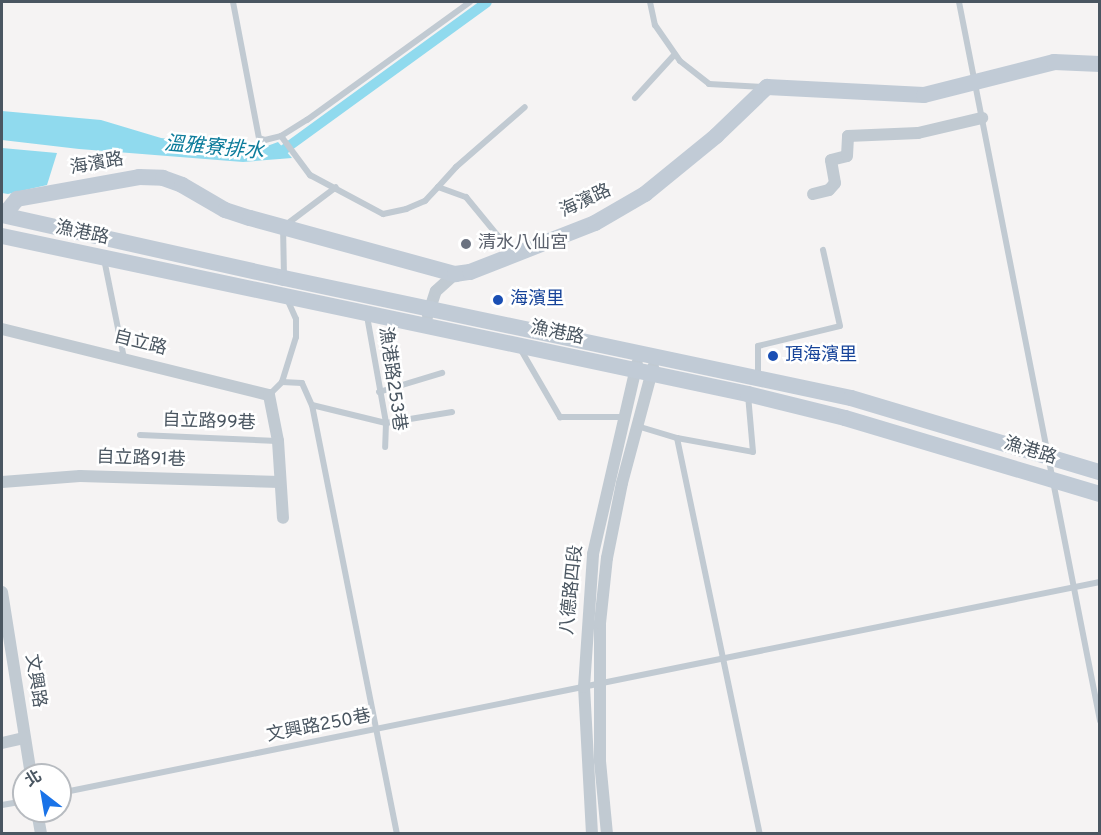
<!DOCTYPE html>
<meta charset="utf-8">
<style>
body{margin:0}
#map{position:relative;width:1101px;height:835px;overflow:hidden;background:#f5f3f3;font-family:Overpass,"Noto Sans TC",sans-serif}
div>[style]{position:absolute}
[style*='--x']{left:calc(var(--x)*1px);top:calc(var(--y)*1px);width:calc(var(--w)*1px);rotate:calc(var(--a)*1deg)}
.water>*{inset:0;background:#90daee}
.canal>*{height:10px;margin:-5px;padding:0 5px;transform-origin:5px;border-radius:5px;background:#90daee}
.lane>*{height:6px;margin:-3px;padding:0 3px;transform-origin:3px;border-radius:3px;background:#c1cad2}
.street>*{height:12px;margin:-6px;padding:0 6px;transform-origin:6px;border-radius:6px;background:#c1cad2}
.secondary>*{height:16px;margin:-8px;padding:0 8px;transform-origin:8px;border-radius:8px;background:#c1cbd6}
.dots>*{width:16px;height:16px;translate:-50% -50%;box-sizing:border-box;border:3px solid #fff;border-radius:50%}
span{translate:-50% -50%;white-space:nowrap;text-align:center;line-height:1.15;-webkit-text-stroke:5px #fff;paint-order:stroke}
.street-label{font-size:18px;color:#4a5661}
.worship-label{font-size:18px;color:#5b616d}
.left{translate:0 -50%;text-align:left}
.transit-label{font-size:18px;color:#164399}
.water-label{font-size:20px;color:#0c7c9b;font-style:italic}
.frame{position:absolute;inset:0;border:3px solid #4a5661;pointer-events:none}
.north{position:absolute;left:12px;top:763px;width:60px;height:60px;box-sizing:border-box;background:#fff;border:2px solid #b7bbc0;border-radius:50%;rotate:329deg;font-size:16px;font-weight:700;line-height:24px;text-align:center;color:#4a5661}
.north::after{content:'';display:block;margin:auto;width:21px;height:27px;background:#1a73e8;clip-path:polygon(50% 0,100% 100%,50% 72%,0 100%)}
</style>
<div id="map">
<div class="water">
<div style="clip-path:polygon(2px 111px,101px 120px,161px 138px,244px 149px,259px 149px,278px 142px,292px 158px,243px 162px,79px 149px,2px 140px)"></div>
<div style="clip-path:polygon(2px 148px,57px 153px,47px 185px,8px 194px,2px 193px)"></div>
</div>
<div class="canal">
<div style="--x:273;--y:154;--w:5;--a:0"></div>
<div style="--x:278;--y:154;--w:258;--a:-36"></div>
</div>
<div class="lane">
<div style="--x:233;--y:2;--w:138;--a:79.2"></div>
<div style="--x:259;--y:138;--w:6;--a:18"></div>
<div style="--x:265;--y:140;--w:16;--a:-14"></div>
<div style="--x:281;--y:136;--w:31;--a:-32"></div>
<div style="--x:307;--y:120;--w:201;--a:-35.9"></div>
<div style="--x:650;--y:2;--w:24;--a:78"></div>
<div style="--x:655;--y:25;--w:44;--a:55.2"></div>
<div style="--x:680;--y:61;--w:37;--a:38"></div>
<div style="--x:709;--y:84;--w:54;--a:3.2"></div>
<div style="--x:959;--y:2;--w:733;--a:78.9"></div>
<div style="--x:635;--y:98;--w:59;--a:-47.7"></div>
<div style="--x:281;--y:136;--w:49;--a:53.4"></div>
<div style="--x:310;--y:175;--w:83;--a:28.1"></div>
<div style="--x:383;--y:214;--w:24;--a:-12"></div>
<div style="--x:406;--y:209;--w:21;--a:-23"></div>
<div style="--x:425;--y:201;--w:19;--a:-47"></div>
<div style="--x:438;--y:187;--w:30;--a:20"></div>
<div style="--x:466;--y:197;--w:50;--a:50.6"></div>
<div style="--x:498;--y:236;--w:21;--a:62"></div>
<div style="--x:438;--y:187;--w:27;--a:-48"></div>
<div style="--x:456;--y:167;--w:91;--a:-41"></div>
<div style="--x:104;--y:259;--w:101;--a:78.6"></div>
<div style="--x:284;--y:277;--w:50;--a:-91.1"></div>
<div style="--x:283;--y:227;--w:66;--a:-37"></div>
<div style="--x:367;--y:316;--w:109;--a:79.9"></div>
<div style="--x:386;--y:423;--w:24;--a:92"></div>
<div style="--x:521;--y:350;--w:78;--a:59.8"></div>
<div style="--x:560;--y:417;--w:64;--a:0"></div>
<div style="--x:758;--y:375;--w:29;--a:-90"></div>
<div style="--x:758;--y:346;--w:84;--a:-13.7"></div>
<div style="--x:840;--y:326;--w:78;--a:-102.6"></div>
<div style="--x:282;--y:382;--w:20;--a:3"></div>
<div style="--x:302;--y:383;--w:24;--a:66"></div>
<div style="--x:312;--y:405;--w:437;--a:78.8"></div>
<div style="--x:379;--y:392;--w:66;--a:-16.8"></div>
<div style="--x:269;--y:395;--w:18;--a:-45"></div>
<div style="--x:282;--y:382;--w:47;--a:-72.7"></div>
<div style="--x:296;--y:337;--w:18;--a:-90"></div>
<div style="--x:296;--y:319;--w:22;--a:-114"></div>
<div style="--x:312;--y:405;--w:76;--a:13.7"></div>
<div style="--x:386;--y:423;--w:67;--a:-9.5"></div>
<div style="--x:637;--y:426;--w:42;--a:16.7"></div>
<div style="--x:677;--y:438;--w:77;--a:10.4"></div>
<div style="--x:753;--y:452;--w:57;--a:-95"></div>
<div style="--x:140;--y:435;--w:137;--a:2.5"></div>
<div style="--x:677;--y:438;--w:405;--a:78.2"></div>
<div style="--x:60;--y:793;--w:1061;--a:-11.47"></div>
<div style="--x:2;--y:805;--w:22;--a:-10"></div>
</div>
<div class="street">
<div style="--x:813;--y:194;--w:16;--a:-14"></div>
<div style="--x:829;--y:190;--w:9;--a:-49"></div>
<div style="--x:835;--y:183;--w:23;--a:-100"></div>
<div style="--x:831;--y:160;--w:16;--a:-14"></div>
<div style="--x:847;--y:156;--w:20;--a:-87"></div>
<div style="--x:848;--y:136;--w:70;--a:-2.5"></div>
<div style="--x:918;--y:133;--w:66;--a:-13.2"></div>
<div style="--x:428;--y:315;--w:25;--a:-72"></div>
<div style="--x:436;--y:291;--w:25;--a:-42"></div>
<div style="--x:2;--y:329;--w:275;--a:13.9"></div>
<div style="--x:269;--y:395;--w:47;--a:78.9"></div>
<div style="--x:278;--y:441;--w:77;--a:86.3"></div>
<div style="--x:2;--y:482;--w:78;--a:-4.4"></div>
<div style="--x:80;--y:476;--w:200;--a:1.7"></div>
<div style="--x:2;--y:592;--w:185;--a:81"></div>
<div style="--x:2;--y:743;--w:23;--a:-13"></div>
<div style="--x:37;--y:811;--w:23;--a:80"></div>
<div style="--x:592;--y:834;--w:147;--a:-93.1"></div>
<div style="--x:584;--y:687;--w:133;--a:-86.1"></div>
<div style="--x:593;--y:554;--w:195;--a:-77"></div>
<div style="--x:607;--y:834;--w:73;--a:-95.5"></div>
<div style="--x:600;--y:761;--w:138;--a:-90"></div>
<div style="--x:600;--y:623;--w:65;--a:-83.9"></div>
<div style="--x:607;--y:558;--w:76;--a:-78.7"></div>
<div style="--x:622;--y:483;--w:120;--a:-75"></div>
</div>
<div class="secondary">
<div style="--x:2;--y:215;--w:289;--a:12.6"></div>
<div style="--x:284;--y:278;--w:580;--a:11.95"></div>
<div style="--x:851;--y:398;--w:260;--a:16.6"></div>
<div style="--x:4;--y:215;--w:21;--a:-51"></div>
<div style="--x:17;--y:199;--w:124;--a:-10.2"></div>
<div style="--x:139;--y:177;--w:24;--a:2"></div>
<div style="--x:163;--y:178;--w:20;--a:20"></div>
<div style="--x:182;--y:185;--w:50;--a:30.2"></div>
<div style="--x:225;--y:210;--w:26;--a:18"></div>
<div style="--x:250;--y:218;--w:213;--a:15.3"></div>
<div style="--x:455;--y:274;--w:15;--a:-8"></div>
<div style="--x:470;--y:272;--w:134;--a:-21.4"></div>
<div style="--x:595;--y:223;--w:58;--a:-30.1"></div>
<div style="--x:645;--y:194;--w:92;--a:-39.2"></div>
<div style="--x:716;--y:136;--w:71;--a:-43.9"></div>
<div style="--x:767;--y:87;--w:157;--a:2.9"></div>
<div style="--x:924;--y:95;--w:134;--a:-14.2"></div>
<div style="--x:1054;--y:62;--w:46;--a:2.5"></div>
<div style="--x:2;--y:236;--w:763;--a:11.96"></div>
<div style="--x:748;--y:394;--w:100;--a:13.9"></div>
<div style="--x:845;--y:418;--w:266;--a:16.6"></div>
</div>
<div class="dots">
<div style="left:466px;top:244px;background:#6b7280"></div>
<div style="left:498px;top:300px;background:#1a4fb4"></div>
<div style="left:773px;top:356px;background:#1a4fb4"></div>
</div>
<div class="street-label">
<span style="left:97px;top:165px;rotate:-10deg">海濱路</span>
<span style="left:586px;top:202px;rotate:-25deg">海濱路</span>
<span style="left:82px;top:234px;rotate:12deg">漁港路</span>
<span style="left:557px;top:334px;rotate:12deg">漁港路</span>
<span style="left:140px;top:344px;rotate:14deg">自立路</span>
<span style="left:391px;top:379px;rotate:82deg">漁港路253巷</span>
<span style="left:209px;top:423px;rotate:2deg">自立路99巷</span>
<span style="left:1030px;top:452px;rotate:17deg">漁港路</span>
<span style="left:141px;top:460px;rotate:2deg">自立路91巷</span>
<span style="left:573px;top:590px;rotate:-84deg">八德路四段</span>
<span style="left:34px;top:681px;rotate:81deg">文興路</span>
<span style="left:319px;top:727px;rotate:-11deg">文興路250巷</span>
</div>
<div class="worship-label">
<span class="left" style="left:478px;top:244px">清水八仙宮</span>
</div>
<div class="transit-label">
<span class="left" style="left:510px;top:300px">海濱里</span>
<span class="left" style="left:785px;top:356px">頂海濱里</span>
</div>
<div class="water-label">
<span style="left:214px;top:149px;rotate:5deg">溫雅寮排水</span>
</div>
<div class="frame"></div>
<div class="north">北</div>
</div>
